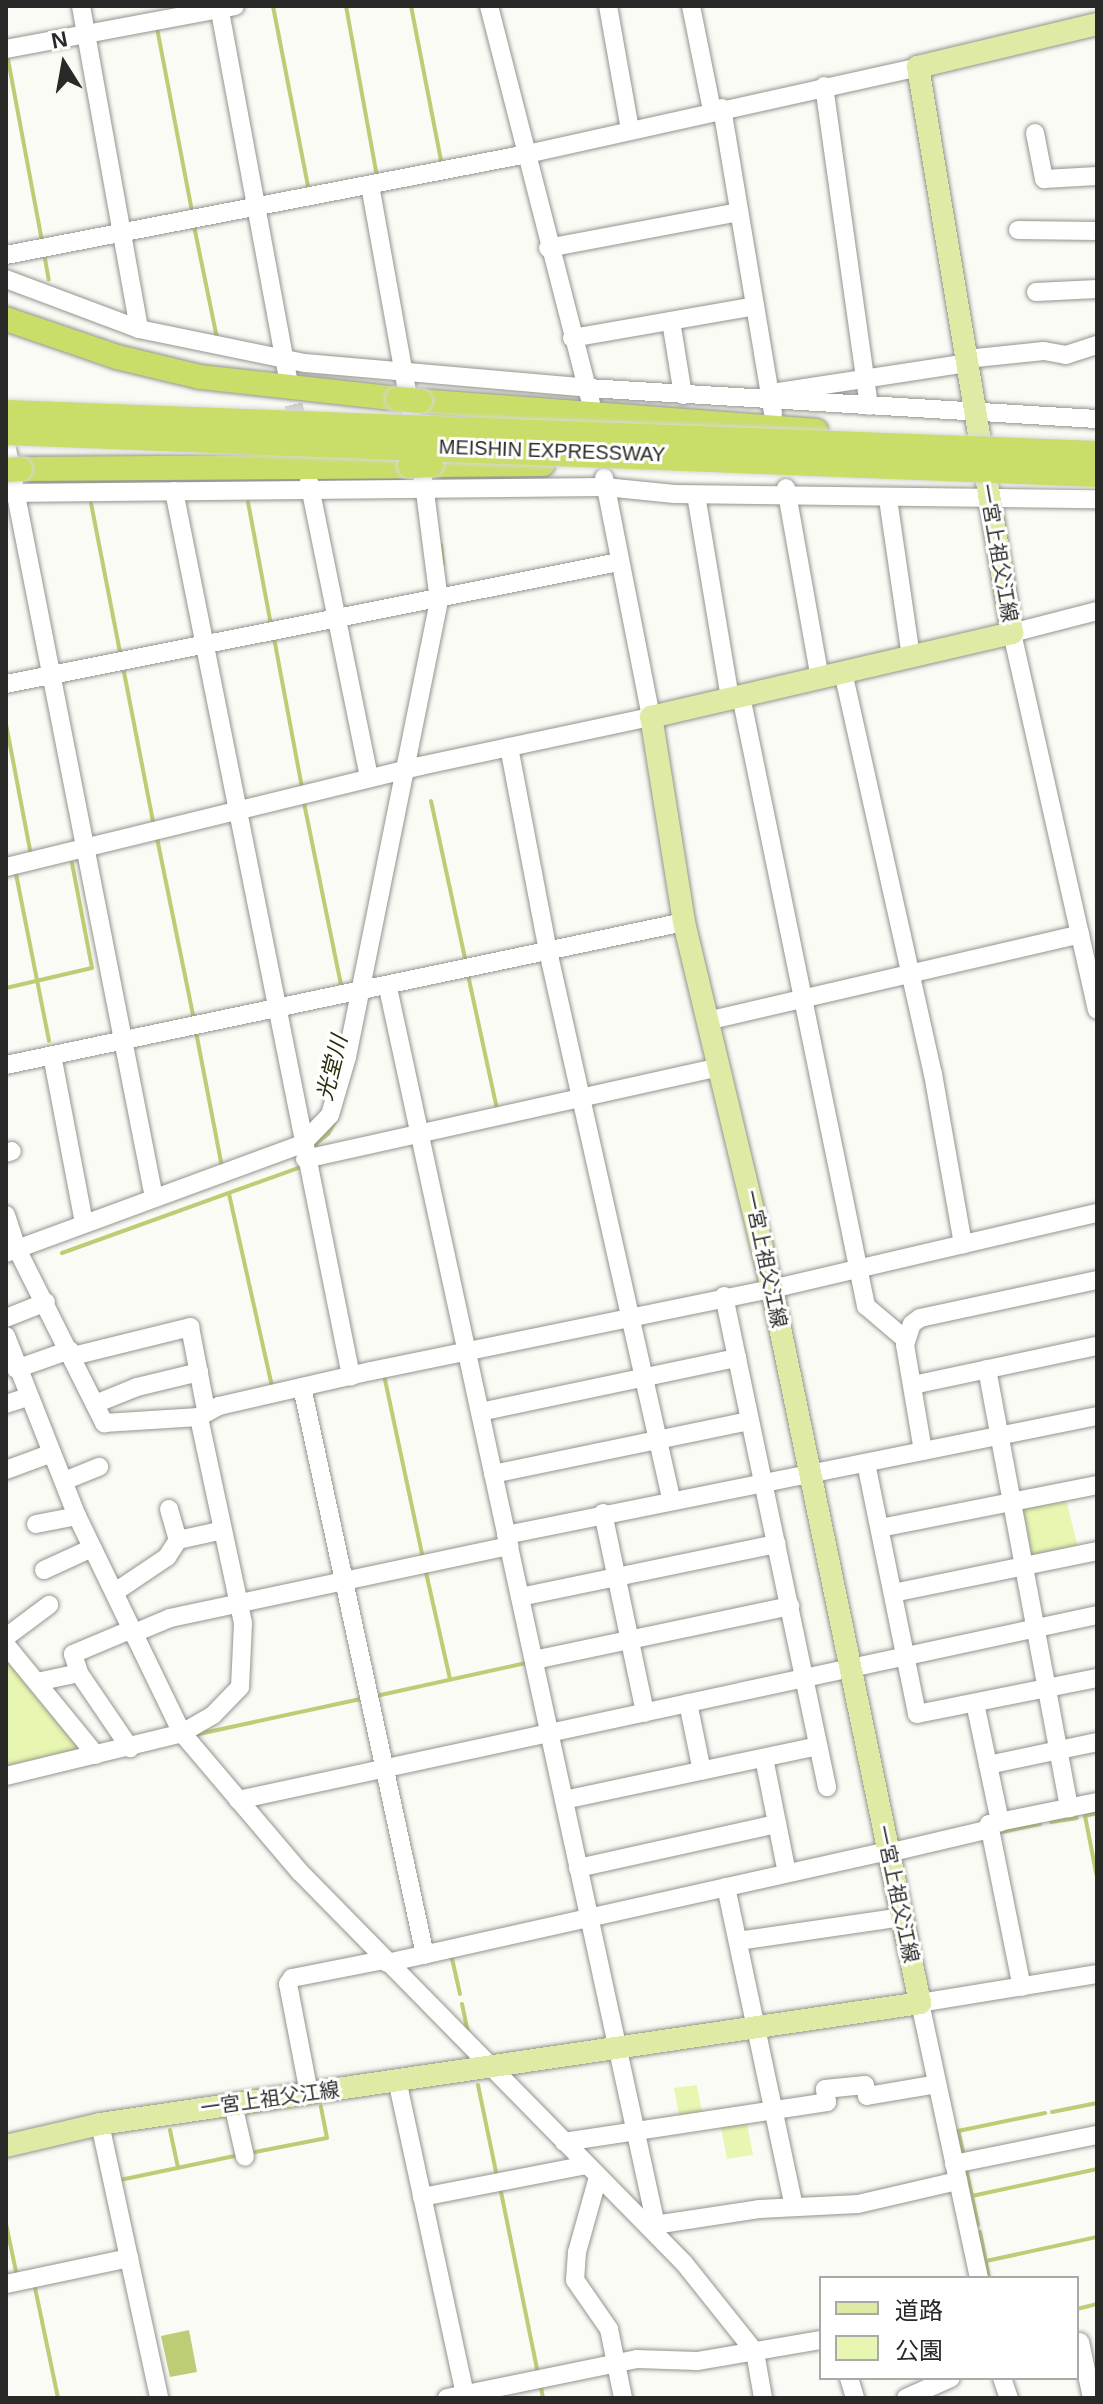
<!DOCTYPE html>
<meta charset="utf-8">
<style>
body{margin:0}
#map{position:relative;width:1103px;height:2404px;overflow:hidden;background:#fafbf5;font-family:Arial,"Noto Sans JP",sans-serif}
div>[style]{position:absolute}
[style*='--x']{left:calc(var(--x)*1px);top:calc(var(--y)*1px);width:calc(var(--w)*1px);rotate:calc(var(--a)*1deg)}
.green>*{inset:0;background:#e7f6b0}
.forest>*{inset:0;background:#bdcd76}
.stream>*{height:4px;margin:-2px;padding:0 2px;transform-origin:2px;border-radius:2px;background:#bdcd76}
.minor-tunnel>*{height:18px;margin-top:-9px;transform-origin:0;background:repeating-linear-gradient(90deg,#d0d1cc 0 18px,transparent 0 27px)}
.roads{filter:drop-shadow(0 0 2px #93948f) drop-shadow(0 0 2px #93948f)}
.minor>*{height:18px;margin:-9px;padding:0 9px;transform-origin:9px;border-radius:9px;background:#fff}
.major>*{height:22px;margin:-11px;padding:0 11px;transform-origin:11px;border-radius:11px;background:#dfeba5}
.highway>*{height:24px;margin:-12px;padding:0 12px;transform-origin:12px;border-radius:12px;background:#c9dd69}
.bridges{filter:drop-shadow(0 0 2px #d8d8d8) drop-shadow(0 0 2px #d8d8d8)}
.highway-bridge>*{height:24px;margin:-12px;padding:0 12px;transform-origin:12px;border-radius:12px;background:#c9dd69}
span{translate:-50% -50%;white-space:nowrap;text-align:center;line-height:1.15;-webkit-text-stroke:6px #fff;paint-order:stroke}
.street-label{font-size:20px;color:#292927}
.water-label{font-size:22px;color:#292e08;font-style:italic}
.frame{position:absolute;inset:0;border:8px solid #292927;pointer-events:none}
.legend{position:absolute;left:819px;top:2276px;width:260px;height:104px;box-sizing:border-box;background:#fff;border:2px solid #a9a9a9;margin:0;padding:10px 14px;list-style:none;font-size:24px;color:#292927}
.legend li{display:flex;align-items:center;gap:16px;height:40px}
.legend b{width:40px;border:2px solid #a9a9a9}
.north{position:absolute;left:24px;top:24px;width:80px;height:80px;-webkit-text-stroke:6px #fff;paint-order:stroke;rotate:349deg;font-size:22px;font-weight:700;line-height:32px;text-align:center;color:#292927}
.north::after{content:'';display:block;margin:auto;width:28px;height:36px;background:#292927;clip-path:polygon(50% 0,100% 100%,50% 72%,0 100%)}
</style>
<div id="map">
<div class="green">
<div style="clip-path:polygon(1066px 1499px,1078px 1548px,1030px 1559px,1020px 1510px)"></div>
<div style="clip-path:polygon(6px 1656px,79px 1743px,75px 1751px,6px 1766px)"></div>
<div style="clip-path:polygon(697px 2085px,703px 2117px,680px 2121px,674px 2088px)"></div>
<div style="clip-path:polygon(746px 2119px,753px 2155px,727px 2159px,720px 2122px)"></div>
</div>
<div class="forest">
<div style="clip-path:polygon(189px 2330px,197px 2372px,170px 2377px,161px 2336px)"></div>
</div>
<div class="stream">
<div style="--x:273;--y:6;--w:188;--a:79"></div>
<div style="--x:346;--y:6;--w:174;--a:79.7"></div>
<div style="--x:411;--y:6;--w:162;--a:79"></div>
<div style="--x:157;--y:28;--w:187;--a:79.2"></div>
<div style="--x:7;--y:54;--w:190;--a:79.4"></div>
<div style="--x:194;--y:226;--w:114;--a:78.4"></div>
<div style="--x:44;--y:253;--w:27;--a:80"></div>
<div style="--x:248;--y:502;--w:125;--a:79.4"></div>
<div style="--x:91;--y:503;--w:157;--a:79"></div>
<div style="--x:441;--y:545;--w:19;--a:84"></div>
<div style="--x:274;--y:638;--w:152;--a:79.4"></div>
<div style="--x:123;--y:667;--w:162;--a:79"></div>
<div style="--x:6;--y:724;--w:133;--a:79.2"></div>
<div style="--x:431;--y:801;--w:166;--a:77.8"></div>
<div style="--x:304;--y:803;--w:190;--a:78.5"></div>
<div style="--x:157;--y:838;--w:186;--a:78.5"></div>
<div style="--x:16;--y:874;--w:170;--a:78.8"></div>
<div style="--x:468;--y:975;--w:137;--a:77.8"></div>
<div style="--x:6;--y:988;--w:88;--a:-13.1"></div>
<div style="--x:92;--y:968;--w:107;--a:-100.8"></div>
<div style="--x:196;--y:1032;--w:137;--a:79.1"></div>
<div style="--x:312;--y:1147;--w:21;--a:-39"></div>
<div style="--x:328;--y:1134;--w:18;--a:-61"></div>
<div style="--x:229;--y:1194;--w:198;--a:77.4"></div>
<div style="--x:62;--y:1253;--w:256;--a:-19.8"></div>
<div style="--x:384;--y:1375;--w:187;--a:78"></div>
<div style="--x:425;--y:1568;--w:114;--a:77.3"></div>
<div style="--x:376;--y:1696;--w:158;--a:-12.4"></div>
<div style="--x:194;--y:1735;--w:175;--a:-12.2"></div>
<div style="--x:1097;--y:1813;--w:12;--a:166"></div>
<div style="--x:1085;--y:1816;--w:62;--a:78.9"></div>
<div style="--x:1051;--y:1822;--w:26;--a:-9"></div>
<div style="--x:997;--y:1833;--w:44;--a:-11.8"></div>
<div style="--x:451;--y:1954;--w:41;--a:77.3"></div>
<div style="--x:462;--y:2004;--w:30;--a:78"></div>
<div style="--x:478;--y:2085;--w:94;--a:78.3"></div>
<div style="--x:1052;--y:2112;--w:46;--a:-11.3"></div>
<div style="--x:170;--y:2130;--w:39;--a:78"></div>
<div style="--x:255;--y:2152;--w:73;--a:-11"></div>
<div style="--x:327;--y:2138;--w:32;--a:-101"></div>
<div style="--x:964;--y:2156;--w:26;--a:-103"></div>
<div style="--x:958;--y:2131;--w:89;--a:-11.7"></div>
<div style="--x:966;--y:2168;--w:58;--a:78.1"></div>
<div style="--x:120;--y:2180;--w:117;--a:-11.8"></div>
<div style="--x:500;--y:2187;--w:190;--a:78.5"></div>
<div style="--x:972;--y:2196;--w:128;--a:-12.2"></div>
<div style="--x:6;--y:2224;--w:53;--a:78.1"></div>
<div style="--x:980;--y:2232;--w:47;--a:78.9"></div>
<div style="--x:986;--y:2261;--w:114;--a:-12.2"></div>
<div style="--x:34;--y:2283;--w:117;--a:78.2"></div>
<div style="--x:1077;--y:2309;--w:21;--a:-14"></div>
<div style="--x:541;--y:2387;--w:11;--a:80"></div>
</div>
<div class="minor-tunnel">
<div style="--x:288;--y:378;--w:57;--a:77.9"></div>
</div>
<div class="roads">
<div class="minor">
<div style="--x:81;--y:6;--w:328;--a:79.8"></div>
<div style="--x:219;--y:6;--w:378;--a:79.5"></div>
<div style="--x:489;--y:6;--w:410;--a:75.6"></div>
<div style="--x:608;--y:6;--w:126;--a:79.9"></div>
<div style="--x:691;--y:6;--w:106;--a:78.6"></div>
<div style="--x:6;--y:49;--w:233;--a:-10.6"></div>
<div style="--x:824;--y:86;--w:323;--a:82"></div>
<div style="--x:722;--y:108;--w:310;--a:80.5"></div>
<div style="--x:1035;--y:133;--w:47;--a:78.9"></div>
<div style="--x:1044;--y:179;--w:53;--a:-3.2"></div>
<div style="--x:1018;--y:230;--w:79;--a:0.7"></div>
<div style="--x:548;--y:248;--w:194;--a:-10.7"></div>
<div style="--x:6;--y:255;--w:531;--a:-10.97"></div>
<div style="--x:527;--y:154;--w:401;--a:-12.5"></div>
<div style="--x:6;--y:279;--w:142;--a:20.6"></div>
<div style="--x:139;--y:329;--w:169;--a:11.6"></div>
<div style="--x:305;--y:363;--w:284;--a:5"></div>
<div style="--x:588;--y:388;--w:510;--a:3.49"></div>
<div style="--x:1036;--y:292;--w:61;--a:-2.8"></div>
<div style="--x:671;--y:321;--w:75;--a:80.8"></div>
<div style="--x:572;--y:338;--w:186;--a:-9.9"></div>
<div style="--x:966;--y:359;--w:78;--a:-5.9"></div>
<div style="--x:1044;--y:351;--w:22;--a:10"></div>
<div style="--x:1066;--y:355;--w:33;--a:-18"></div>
<div style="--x:772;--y:393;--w:197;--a:-8.7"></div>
<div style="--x:6;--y:444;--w:768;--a:78.89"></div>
<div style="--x:309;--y:482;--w:302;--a:78.5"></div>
<div style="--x:786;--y:488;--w:193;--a:79.9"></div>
<div style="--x:174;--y:491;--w:903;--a:78.69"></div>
<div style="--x:6;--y:493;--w:599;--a:-0.57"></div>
<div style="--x:605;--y:487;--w:70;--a:5.7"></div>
<div style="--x:675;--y:494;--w:422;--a:0.7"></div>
<div style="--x:696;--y:495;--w:206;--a:80.5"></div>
<div style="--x:888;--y:499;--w:159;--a:81.7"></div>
<div style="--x:1097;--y:611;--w:88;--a:165.5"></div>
<div style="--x:1012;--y:633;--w:386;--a:77.3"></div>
<div style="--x:843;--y:672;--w:412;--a:77.4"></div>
<div style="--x:933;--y:1074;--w:173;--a:80"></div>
<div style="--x:6;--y:684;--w:625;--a:-11.26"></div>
<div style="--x:741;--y:696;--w:623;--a:78.42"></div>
<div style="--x:866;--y:1306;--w:52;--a:40.4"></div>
<div style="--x:509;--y:747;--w:208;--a:79.2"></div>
<div style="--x:548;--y:951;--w:561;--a:77.33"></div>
<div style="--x:6;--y:867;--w:426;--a:-13.7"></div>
<div style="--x:420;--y:766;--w:236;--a:-12"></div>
<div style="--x:651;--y:717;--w:244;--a:-101.1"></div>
<div style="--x:388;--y:988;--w:1266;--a:77.78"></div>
<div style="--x:707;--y:1021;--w:383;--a:-13.1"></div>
<div style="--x:52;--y:1055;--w:171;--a:79.2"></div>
<div style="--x:6;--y:1065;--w:693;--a:-11.91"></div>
<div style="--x:6;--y:1153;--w:6;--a:-18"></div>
<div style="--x:305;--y:1159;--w:425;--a:-12.5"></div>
<div style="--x:6;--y:1215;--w:36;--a:72"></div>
<div style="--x:17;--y:1249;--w:195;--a:63.4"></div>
<div style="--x:104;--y:1423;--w:95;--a:-3.6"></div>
<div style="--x:199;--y:1417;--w:23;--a:-29"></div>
<div style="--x:219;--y:1406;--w:156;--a:-13"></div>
<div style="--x:371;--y:1371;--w:409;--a:-11.6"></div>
<div style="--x:772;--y:1289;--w:334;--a:-13.2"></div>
<div style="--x:6;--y:1253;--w:315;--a:-20.2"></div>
<div style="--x:302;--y:1144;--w:40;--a:-46"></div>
<div style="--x:330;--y:1115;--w:60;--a:-73.7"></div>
<div style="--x:347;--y:1057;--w:465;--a:-78.6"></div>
<div style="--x:439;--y:601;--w:111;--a:-97.3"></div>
<div style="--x:425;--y:491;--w:311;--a:-100.2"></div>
<div style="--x:724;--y:1296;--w:502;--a:78.15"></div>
<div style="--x:6;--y:1318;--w:43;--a:-21.8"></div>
<div style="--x:6;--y:1336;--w:193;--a:68.5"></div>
<div style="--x:77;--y:1516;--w:241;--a:64.2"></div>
<div style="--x:182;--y:1733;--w:182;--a:49.7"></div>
<div style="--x:300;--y:1872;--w:548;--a:45.52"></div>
<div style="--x:684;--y:2263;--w:114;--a:51.4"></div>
<div style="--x:755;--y:2352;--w:47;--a:80.1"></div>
<div style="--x:73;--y:1356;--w:121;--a:-13.9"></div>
<div style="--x:190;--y:1327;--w:85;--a:79.1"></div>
<div style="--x:16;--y:1369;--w:57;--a:-19.4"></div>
<div style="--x:987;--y:1369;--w:447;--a:79.4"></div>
<div style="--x:913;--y:1385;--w:188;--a:-12"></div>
<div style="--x:302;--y:1387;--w:581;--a:77.78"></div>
<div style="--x:6;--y:1404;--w:22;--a:-18"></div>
<div style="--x:95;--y:1404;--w:45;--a:-22"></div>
<div style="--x:137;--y:1387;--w:64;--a:-13.6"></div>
<div style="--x:480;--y:1412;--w:263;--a:-11.9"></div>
<div style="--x:923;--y:1451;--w:108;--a:-99.6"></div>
<div style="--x:905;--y:1345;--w:22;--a:-72"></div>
<div style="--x:912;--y:1324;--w:10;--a:-37"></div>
<div style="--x:920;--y:1318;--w:181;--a:-12.1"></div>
<div style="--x:866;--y:1463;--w:256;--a:78.5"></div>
<div style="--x:917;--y:1714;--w:184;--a:-11.3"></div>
<div style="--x:6;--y:1470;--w:49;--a:-20.3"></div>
<div style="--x:493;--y:1474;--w:262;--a:-11.7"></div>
<div style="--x:64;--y:1481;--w:38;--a:-22"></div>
<div style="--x:169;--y:1509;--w:32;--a:74"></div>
<div style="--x:603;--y:1513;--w:204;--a:78.1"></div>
<div style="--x:36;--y:1524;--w:42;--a:-11"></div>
<div style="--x:880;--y:1528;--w:221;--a:-11.2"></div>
<div style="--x:506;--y:1535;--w:603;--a:-11.38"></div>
<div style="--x:44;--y:1570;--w:53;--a:-24.6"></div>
<div style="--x:115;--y:1592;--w:63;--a:-33.9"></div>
<div style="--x:167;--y:1557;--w:20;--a:-57"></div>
<div style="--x:178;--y:1540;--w:42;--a:-12.4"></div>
<div style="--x:893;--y:1593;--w:208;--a:-11.6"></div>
<div style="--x:520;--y:1597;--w:262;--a:-11.7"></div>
<div style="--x:130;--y:1630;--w:62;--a:157.2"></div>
<div style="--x:73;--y:1654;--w:20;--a:72"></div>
<div style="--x:79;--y:1673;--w:91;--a:55.8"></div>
<div style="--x:132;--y:1634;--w:41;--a:-22.8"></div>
<div style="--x:170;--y:1618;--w:347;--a:-12"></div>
<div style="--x:6;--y:1637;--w:54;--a:-36.7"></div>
<div style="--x:6;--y:1645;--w:142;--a:50.7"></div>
<div style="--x:534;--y:1660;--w:262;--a:-11.9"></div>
<div style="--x:37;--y:1682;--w:43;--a:-12.1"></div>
<div style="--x:688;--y:1703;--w:69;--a:78.4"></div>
<div style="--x:975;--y:1703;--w:122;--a:78.1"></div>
<div style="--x:764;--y:1758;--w:117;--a:78.7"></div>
<div style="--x:988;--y:1765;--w:111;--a:-11.9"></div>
<div style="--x:6;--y:1776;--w:181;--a:-13.7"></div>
<div style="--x:182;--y:1733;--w:36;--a:-30"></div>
<div style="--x:213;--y:1715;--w:39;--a:-46"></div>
<div style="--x:240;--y:1687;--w:64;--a:-87.3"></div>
<div style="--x:243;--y:1623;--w:211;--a:-102.1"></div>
<div style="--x:238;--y:1800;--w:879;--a:-12.15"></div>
<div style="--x:564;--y:1800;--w:260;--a:-12"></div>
<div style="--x:990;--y:1829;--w:161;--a:78.6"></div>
<div style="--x:888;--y:1853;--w:105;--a:-13.2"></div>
<div style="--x:990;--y:1829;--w:5;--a:-101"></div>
<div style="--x:989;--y:1824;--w:110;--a:-11.5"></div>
<div style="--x:578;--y:1868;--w:204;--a:-12.5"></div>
<div style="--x:726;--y:1887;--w:327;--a:78"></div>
<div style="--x:738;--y:1941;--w:166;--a:-8.3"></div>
<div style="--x:387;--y:1963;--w:513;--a:-12.6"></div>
<div style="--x:397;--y:2080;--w:325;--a:77.8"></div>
<div style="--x:309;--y:2093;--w:111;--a:-100.9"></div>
<div style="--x:288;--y:1984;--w:7;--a:-56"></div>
<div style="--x:292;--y:1978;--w:94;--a:-11.1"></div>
<div style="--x:233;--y:2104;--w:54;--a:77.2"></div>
<div style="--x:100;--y:2124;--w:280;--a:77.8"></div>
<div style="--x:564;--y:2142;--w:266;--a:-8.6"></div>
<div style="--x:827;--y:2102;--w:13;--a:-99"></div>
<div style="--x:825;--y:2089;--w:40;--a:-5.7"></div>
<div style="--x:865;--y:2085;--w:11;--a:80"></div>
<div style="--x:867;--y:2096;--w:71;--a:-9.7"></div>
<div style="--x:954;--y:2164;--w:146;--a:-11.5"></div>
<div style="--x:598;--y:2177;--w:78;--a:105.6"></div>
<div style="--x:577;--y:2252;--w:28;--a:94"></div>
<div style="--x:575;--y:2280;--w:60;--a:55.2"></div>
<div style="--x:609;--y:2329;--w:70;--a:78.5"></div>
<div style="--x:422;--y:2197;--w:168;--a:-11"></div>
<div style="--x:648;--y:2226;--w:112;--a:-8.7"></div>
<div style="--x:759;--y:2209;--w:99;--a:-2.9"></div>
<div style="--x:858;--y:2204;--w:103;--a:-13"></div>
<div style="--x:979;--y:2278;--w:281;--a:-102.1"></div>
<div style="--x:920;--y:2003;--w:179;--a:-9.3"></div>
<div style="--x:6;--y:2284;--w:126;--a:-11.9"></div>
<div style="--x:1080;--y:2342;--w:57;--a:77.9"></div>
<div style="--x:849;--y:2378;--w:21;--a:73"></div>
<div style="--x:1002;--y:2378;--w:21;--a:71"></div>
<div style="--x:447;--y:2398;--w:194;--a:-11.6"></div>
<div style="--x:637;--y:2359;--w:60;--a:1.9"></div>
<div style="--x:697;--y:2361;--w:126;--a:-9.6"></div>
<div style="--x:906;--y:2398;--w:49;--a:-24"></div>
</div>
<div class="major">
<div style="--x:6;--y:2146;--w:97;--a:-13.2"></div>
<div style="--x:100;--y:2124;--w:829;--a:-8.39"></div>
<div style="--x:920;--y:2003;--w:729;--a:-101.71"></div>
<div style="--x:772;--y:1289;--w:377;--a:-103.5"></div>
<div style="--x:684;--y:922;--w:208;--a:-99.1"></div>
<div style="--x:651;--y:717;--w:371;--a:-13.1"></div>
<div style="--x:1012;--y:633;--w:574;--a:-99.43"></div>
<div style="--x:918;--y:67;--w:184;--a:-13.5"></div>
</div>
<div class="highway">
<div style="--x:6;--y:319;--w:117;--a:18.9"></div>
<div style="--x:117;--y:357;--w:85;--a:13.5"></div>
<div style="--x:200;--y:377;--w:199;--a:6.3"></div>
<div style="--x:420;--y:401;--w:397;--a:4.3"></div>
<div style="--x:431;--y:465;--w:112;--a:-0.5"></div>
<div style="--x:20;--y:469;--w:390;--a:-0.4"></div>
</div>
</div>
<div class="bridges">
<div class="highway-bridge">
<div style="--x:398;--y:399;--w:22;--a:5"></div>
<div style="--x:6;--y:412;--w:1092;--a:2.15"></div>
<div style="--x:6;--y:433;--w:1092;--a:2.2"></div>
<div style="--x:410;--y:466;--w:21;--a:-3"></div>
<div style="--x:6;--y:470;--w:14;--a:-4"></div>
</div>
</div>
<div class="street-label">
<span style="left:552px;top:451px;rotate:2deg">MEISHIN EXPRESSWAY</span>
<span style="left:998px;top:553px;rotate:80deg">一宮上祖父江線</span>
<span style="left:765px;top:1259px;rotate:78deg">一宮上祖父江線</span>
<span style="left:897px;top:1894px;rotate:78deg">一宮上祖父江線</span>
<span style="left:270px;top:2099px;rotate:-8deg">一宮上祖父江線</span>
</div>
<div class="water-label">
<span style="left:332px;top:1068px;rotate:-76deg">光堂川</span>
</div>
<div class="frame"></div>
<ul class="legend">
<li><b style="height:10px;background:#dfeba5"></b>道路</li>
<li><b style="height:22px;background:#e7f6b0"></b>公園</li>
</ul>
<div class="north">N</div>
</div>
